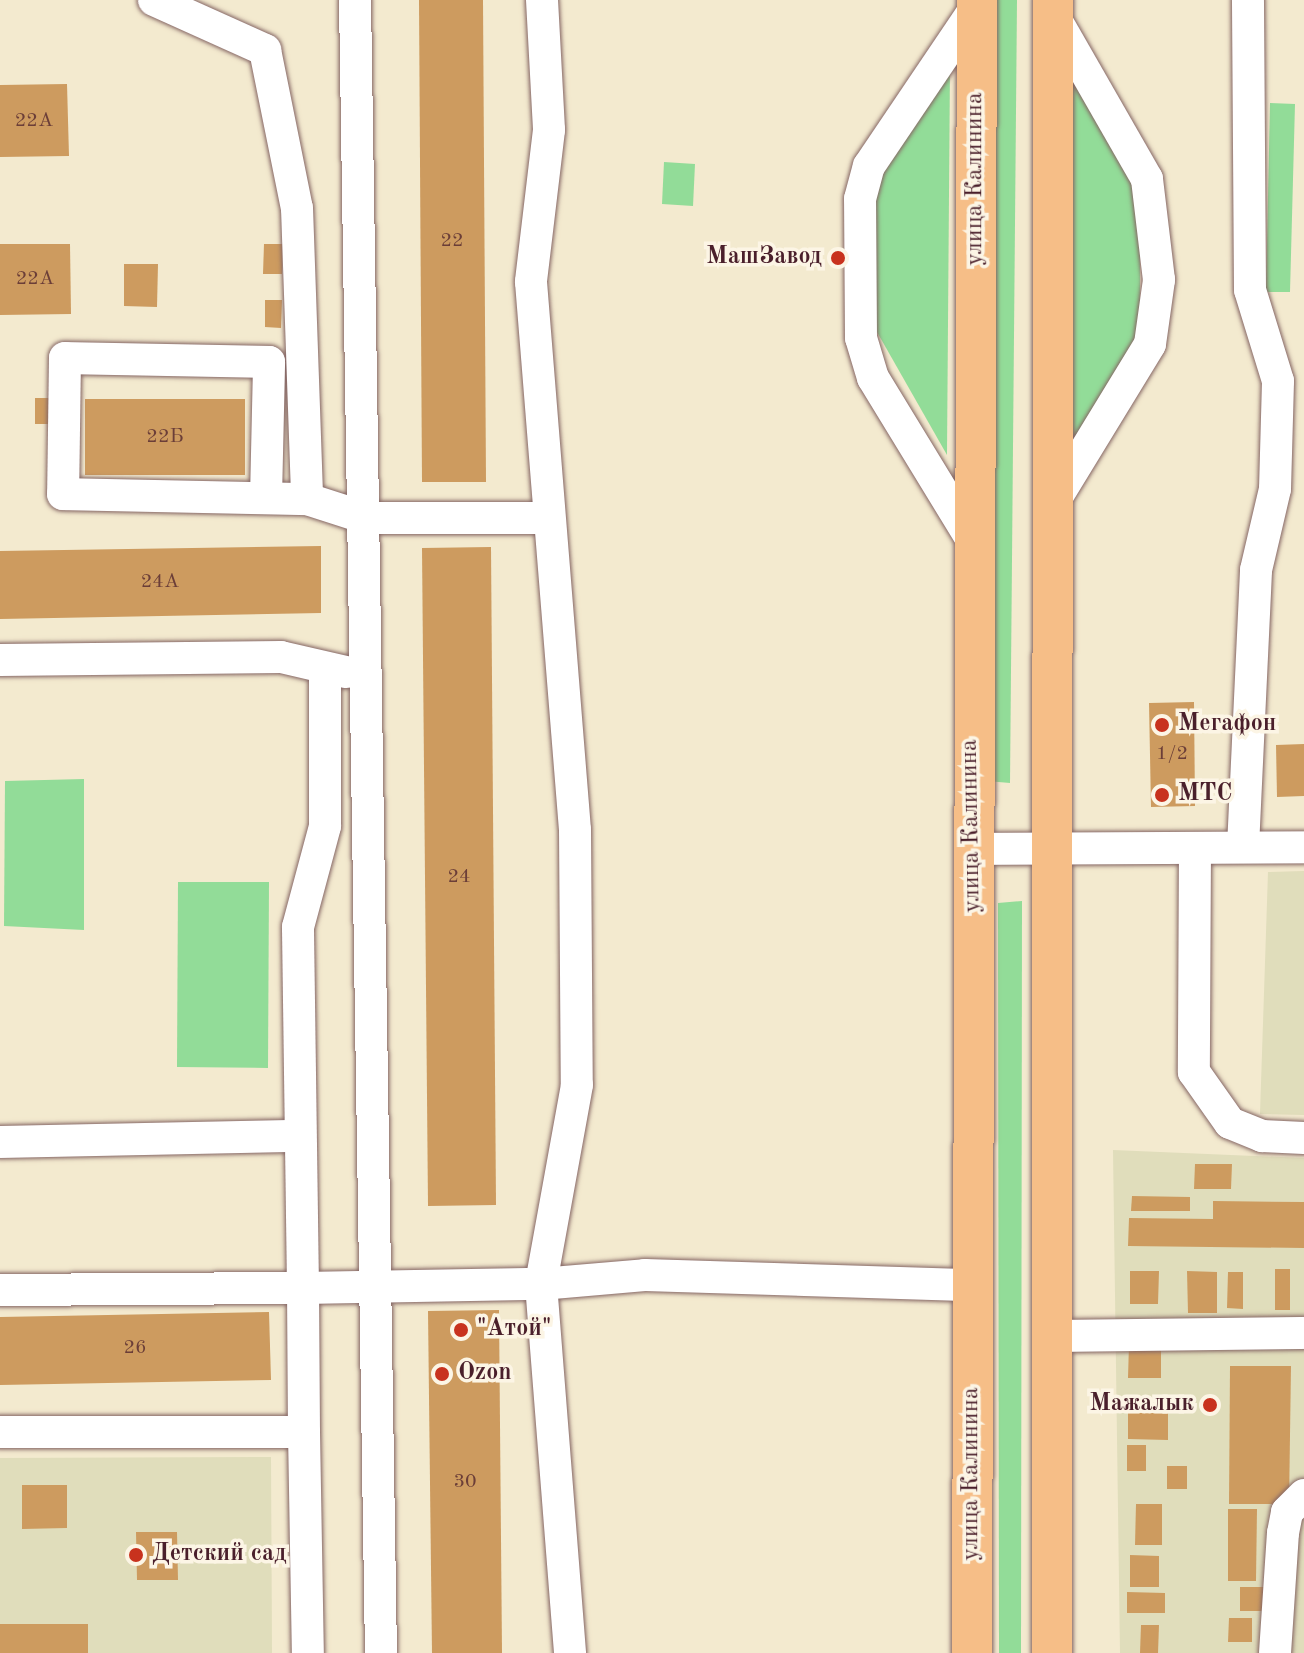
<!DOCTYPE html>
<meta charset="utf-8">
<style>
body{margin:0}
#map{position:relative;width:1304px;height:1653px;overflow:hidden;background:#f3eacf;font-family:"Old Standard TT",serif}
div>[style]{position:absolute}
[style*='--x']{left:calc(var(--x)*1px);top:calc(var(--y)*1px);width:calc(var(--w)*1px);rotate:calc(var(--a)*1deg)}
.built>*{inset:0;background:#e0ddbb}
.green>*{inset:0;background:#92dc98}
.building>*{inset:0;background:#cd9b5f}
.roads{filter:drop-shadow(0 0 2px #856664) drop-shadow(0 0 2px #856664)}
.minor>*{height:32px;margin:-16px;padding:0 16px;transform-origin:16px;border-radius:16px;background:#fff}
.major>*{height:40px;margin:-20px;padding:0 20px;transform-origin:20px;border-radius:20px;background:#f6be87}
.dots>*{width:22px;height:22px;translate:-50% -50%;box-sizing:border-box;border:4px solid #fcf5e5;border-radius:50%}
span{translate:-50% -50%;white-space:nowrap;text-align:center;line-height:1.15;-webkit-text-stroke:7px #fcf5e5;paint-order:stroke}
.number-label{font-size:20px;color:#6b3e38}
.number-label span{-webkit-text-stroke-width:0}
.street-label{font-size:24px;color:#4a1f2b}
.poi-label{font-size:24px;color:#4a1f2b;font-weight:700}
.right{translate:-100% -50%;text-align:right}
.left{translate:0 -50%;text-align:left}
</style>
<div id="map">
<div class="built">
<div style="clip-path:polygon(1304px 871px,1304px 1115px,1260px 1114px,1268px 872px)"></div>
<div style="clip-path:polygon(1113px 1150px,1304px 1158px,1304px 1653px,1120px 1653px)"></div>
<div style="clip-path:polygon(271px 1457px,272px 1653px,0 1653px,0 1458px)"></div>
</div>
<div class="green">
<div style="clip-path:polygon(995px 0,1017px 0,1010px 783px,987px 781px)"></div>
<div style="clip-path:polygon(950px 63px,947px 455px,873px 325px,875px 185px)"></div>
<div style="clip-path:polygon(1065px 67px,1140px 197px,1140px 337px,1065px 459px)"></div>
<div style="clip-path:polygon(1270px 103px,1295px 104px,1290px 292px,1266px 292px)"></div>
<div style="clip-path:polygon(664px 162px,695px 164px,693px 206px,662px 204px)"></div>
<div style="clip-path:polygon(84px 779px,84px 930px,4px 926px,5px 781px)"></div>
<div style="clip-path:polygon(178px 882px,269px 882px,268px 1068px,177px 1067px)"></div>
<div style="clip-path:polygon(1022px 901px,1021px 1653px,999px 1653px,998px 903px)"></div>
</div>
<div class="building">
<div style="clip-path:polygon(419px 0,483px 0,486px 482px,422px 482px)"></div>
<div style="clip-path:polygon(67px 84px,69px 156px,0 157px,0 85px)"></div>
<div style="clip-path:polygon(0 244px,70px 244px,71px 314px,0 315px)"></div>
<div style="clip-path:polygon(264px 244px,283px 244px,282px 274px,263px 274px)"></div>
<div style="clip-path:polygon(124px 264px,158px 264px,157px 307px,124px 306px)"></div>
<div style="clip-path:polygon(265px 300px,282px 300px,281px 328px,265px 327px)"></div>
<div style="clip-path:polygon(35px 398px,52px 398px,51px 424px,35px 424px)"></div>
<div style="clip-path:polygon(85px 399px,245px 399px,245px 475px,85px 475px)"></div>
<div style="clip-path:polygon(321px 546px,321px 613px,0 619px,0 551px)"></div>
<div style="clip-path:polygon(491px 547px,496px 1205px,428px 1206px,422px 548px)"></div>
<div style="clip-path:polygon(1194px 702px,1195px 806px,1151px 807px,1149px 703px)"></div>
<div style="clip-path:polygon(1304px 744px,1304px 796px,1277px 797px,1276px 745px)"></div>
<div style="clip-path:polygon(1195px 1164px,1232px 1164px,1231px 1189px,1194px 1189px)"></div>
<div style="clip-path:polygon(1132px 1196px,1190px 1197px,1190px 1211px,1131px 1211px)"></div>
<div style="clip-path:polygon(1213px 1201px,1304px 1202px,1304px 1248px,1128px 1246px,1129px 1218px,1213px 1219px)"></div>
<div style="clip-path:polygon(1275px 1269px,1290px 1269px,1290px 1310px,1275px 1310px)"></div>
<div style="clip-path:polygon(1130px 1271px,1159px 1271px,1158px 1304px,1130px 1304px)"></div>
<div style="clip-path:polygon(1187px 1271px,1217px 1272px,1217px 1313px,1188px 1313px)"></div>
<div style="clip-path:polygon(1228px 1272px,1243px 1272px,1243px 1309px,1227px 1308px)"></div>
<div style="clip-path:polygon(499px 1310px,502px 1653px,432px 1653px,428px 1311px)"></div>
<div style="clip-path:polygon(269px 1312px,271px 1380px,0 1385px,0 1317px)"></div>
<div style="clip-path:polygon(1129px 1344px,1161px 1345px,1161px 1378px,1128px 1378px)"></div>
<div style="clip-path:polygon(1230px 1366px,1291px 1366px,1289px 1504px,1229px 1504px)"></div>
<div style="clip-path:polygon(1128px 1413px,1168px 1413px,1168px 1440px,1128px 1439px)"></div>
<div style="clip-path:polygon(1127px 1445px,1146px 1445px,1146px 1471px,1127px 1471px)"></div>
<div style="clip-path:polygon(1167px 1466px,1187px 1466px,1187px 1489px,1167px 1489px)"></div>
<div style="clip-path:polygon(22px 1485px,67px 1485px,67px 1528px,22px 1529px)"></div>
<div style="clip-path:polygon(1136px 1504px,1162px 1504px,1162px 1545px,1135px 1545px)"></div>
<div style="clip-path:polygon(1228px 1509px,1257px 1509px,1256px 1581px,1228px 1581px)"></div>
<div style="clip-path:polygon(136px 1532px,177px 1532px,178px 1580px,137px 1580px)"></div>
<div style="clip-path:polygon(1130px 1555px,1159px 1556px,1159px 1587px,1130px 1587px)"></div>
<div style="clip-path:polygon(1240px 1587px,1266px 1587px,1266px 1611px,1240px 1611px)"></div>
<div style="clip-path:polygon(1127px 1592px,1165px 1593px,1165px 1613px,1127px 1613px)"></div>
<div style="clip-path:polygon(1229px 1618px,1252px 1618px,1252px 1642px,1228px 1642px)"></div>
<div style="clip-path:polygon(0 1624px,88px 1624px,88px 1653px,0 1653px)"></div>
<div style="clip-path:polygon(1141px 1625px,1159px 1625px,1158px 1653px,1140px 1653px)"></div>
</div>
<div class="roads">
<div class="minor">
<div style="--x:154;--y:0;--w:122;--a:24.2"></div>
<div style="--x:265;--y:50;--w:161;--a:78.6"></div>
<div style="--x:297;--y:208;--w:291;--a:88"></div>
<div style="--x:307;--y:499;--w:62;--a:17.9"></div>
<div style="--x:366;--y:518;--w:179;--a:0"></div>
<div style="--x:355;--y:0;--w:1653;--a:89.1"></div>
<div style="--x:542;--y:0;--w:130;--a:86.9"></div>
<div style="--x:549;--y:130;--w:153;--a:96.8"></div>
<div style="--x:531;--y:282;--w:550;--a:85.41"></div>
<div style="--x:575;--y:830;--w:255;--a:89.6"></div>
<div style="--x:577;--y:1085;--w:202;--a:100.3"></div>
<div style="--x:541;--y:1284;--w:370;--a:85.5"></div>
<div style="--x:266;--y:498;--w:136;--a:-88.7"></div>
<div style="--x:269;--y:362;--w:204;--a:-178.9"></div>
<div style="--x:65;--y:358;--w:136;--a:90.8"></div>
<div style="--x:63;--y:494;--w:244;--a:1.2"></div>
<div style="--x:1050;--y:508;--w:192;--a:-58.6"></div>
<div style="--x:1150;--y:344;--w:65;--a:-82"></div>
<div style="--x:1159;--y:280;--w:102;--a:-96.8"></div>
<div style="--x:1147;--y:179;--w:189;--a:-119.8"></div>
<div style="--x:972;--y:540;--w:190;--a:-121.4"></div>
<div style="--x:873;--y:378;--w:42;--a:-106.7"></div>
<div style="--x:861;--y:338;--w:139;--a:-90.4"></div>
<div style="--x:860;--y:199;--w:34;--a:-75"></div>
<div style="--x:869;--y:166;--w:193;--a:-56"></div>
<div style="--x:0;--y:660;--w:281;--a:-0.6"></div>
<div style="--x:281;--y:657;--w:67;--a:13"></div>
<div style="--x:1243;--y:847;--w:277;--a:-87.3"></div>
<div style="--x:1256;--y:570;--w:83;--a:-76.8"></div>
<div style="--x:1275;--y:489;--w:108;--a:-88.4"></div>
<div style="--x:1278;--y:381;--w:95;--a:-107.1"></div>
<div style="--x:1250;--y:290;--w:290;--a:-90.4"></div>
<div style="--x:1195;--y:848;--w:224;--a:90.3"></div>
<div style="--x:1194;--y:1072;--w:62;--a:54.8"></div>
<div style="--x:1230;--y:1123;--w:35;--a:22"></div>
<div style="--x:1262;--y:1136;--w:42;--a:2.7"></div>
<div style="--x:971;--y:849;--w:333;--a:-0.3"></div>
<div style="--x:0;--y:1142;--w:297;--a:-1.2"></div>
<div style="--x:0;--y:1290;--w:303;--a:-0.4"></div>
<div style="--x:303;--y:1288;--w:361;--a:-90.8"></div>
<div style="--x:298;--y:927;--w:105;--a:-75"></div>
<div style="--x:325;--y:826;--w:153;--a:-90"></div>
<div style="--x:1050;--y:1336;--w:254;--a:-0.7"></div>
<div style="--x:0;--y:1432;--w:304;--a:0"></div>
<div style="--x:304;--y:1432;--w:144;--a:-90.4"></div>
<div style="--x:303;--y:1288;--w:238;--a:-1"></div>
<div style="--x:541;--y:1284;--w:104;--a:-4.9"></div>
<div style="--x:645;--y:1275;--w:327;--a:1.8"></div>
<div style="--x:304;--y:1432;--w:221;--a:89"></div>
<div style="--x:1275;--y:1653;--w:120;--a:-86.2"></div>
<div style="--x:1283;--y:1533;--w:21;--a:-79"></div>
<div style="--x:1287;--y:1512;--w:24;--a:-45"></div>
</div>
<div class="major">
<div style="--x:972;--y:1653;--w:1653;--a:-89.83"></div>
<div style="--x:1052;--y:1653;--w:1653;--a:-89.97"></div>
</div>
</div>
<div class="dots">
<div style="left:838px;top:258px;background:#c8321e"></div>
<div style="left:1162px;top:725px;background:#c8321e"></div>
<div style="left:1162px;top:795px;background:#c8321e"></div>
<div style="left:461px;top:1330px;background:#c8321e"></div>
<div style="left:442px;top:1374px;background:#c8321e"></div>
<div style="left:1210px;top:1405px;background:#c8321e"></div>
<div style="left:136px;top:1555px;background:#c8321e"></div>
</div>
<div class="number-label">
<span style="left:34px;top:121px">22А</span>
<span style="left:452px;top:241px">22</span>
<span style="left:35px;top:279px">22А</span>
<span style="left:165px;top:437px">22Б</span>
<span style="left:160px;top:582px">24А</span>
<span style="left:1172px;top:754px">1/2</span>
<span style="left:459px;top:877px">24</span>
<span style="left:135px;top:1348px">26</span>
<span style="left:465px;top:1482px">30</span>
</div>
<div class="street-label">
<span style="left:976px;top:179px;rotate:-90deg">улица Калинина</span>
<span style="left:972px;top:826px;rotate:-91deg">улица Калинина</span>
<span style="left:972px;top:1474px;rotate:-90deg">улица Калинина</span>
</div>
<div class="poi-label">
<span class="right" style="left:822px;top:258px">МашЗавод</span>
<span class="left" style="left:1178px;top:725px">Мегафон</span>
<span class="left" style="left:1178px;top:795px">МТС</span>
<span class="left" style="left:477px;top:1330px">"Атой"</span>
<span class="left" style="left:458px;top:1374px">Ozon</span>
<span class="right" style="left:1194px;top:1405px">Мажалык</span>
<span class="left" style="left:152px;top:1555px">Детский сад</span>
</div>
</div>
